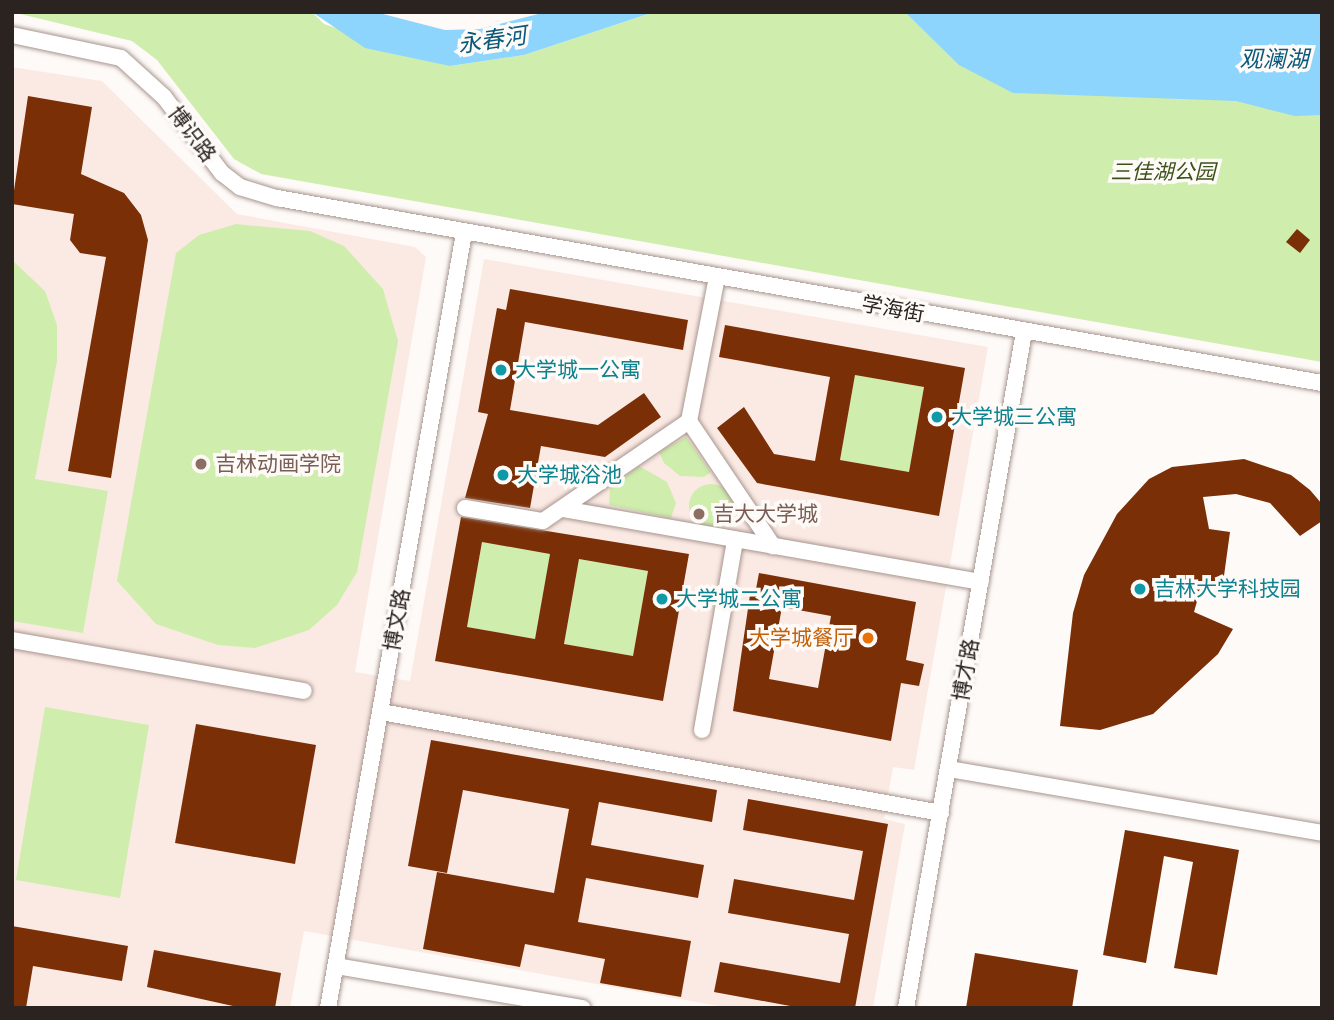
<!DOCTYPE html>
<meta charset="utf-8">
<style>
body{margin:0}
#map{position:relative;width:1334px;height:1020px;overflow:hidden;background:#fefaf8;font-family:"Zilla Slab","Noto Sans SC",serif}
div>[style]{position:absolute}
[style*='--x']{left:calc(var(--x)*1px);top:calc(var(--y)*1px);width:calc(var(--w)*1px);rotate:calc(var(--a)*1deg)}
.built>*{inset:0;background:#fbeae4}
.green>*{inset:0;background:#cfedac}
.round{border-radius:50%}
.water>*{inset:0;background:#8dd5fd}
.building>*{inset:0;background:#7a2f06}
.roads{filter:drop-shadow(0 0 2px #a7958e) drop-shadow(0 0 2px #a7958e)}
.minor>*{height:16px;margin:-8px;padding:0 8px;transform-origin:8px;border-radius:8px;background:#fff}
.dots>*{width:19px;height:19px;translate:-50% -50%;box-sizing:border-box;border:4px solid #fefaf8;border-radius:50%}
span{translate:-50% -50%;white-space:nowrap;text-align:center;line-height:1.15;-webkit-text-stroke:7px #fefaf8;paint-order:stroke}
.street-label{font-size:21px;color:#2a2320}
.park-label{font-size:21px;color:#3b5219;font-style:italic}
.culture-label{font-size:21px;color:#0d838f}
.left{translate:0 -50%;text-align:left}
.education-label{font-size:21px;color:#785e54}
.food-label{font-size:21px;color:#c56008}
.right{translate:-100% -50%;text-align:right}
.water-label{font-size:23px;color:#0b597a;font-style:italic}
.frame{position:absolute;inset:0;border:14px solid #2a2320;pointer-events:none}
</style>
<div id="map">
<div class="built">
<div style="clip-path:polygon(12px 67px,102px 81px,237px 214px,415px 247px,426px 257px,355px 672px,410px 681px,484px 259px,988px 347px,914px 770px,893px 767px,884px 819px,905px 824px,873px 1008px,729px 1008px,304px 931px,290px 1008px,12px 1008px)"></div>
</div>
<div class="green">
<div style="clip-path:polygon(12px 12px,312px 12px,324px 24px,450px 66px,524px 55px,654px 12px,1322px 12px,1322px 362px,261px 174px,234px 159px,157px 60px,132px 41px)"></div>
<div style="clip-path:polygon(236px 224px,310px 231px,344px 246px,383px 289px,398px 341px,357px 572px,337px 605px,309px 630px,255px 648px,218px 645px,156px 624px,117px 581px,176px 253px,199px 235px)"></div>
<div style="clip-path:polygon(12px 260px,45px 291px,57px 325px,57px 361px,35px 479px,108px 491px,83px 633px,12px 621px)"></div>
<div style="clip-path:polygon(855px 375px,924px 387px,909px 472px,840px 460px)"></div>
<div style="clip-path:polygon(686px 437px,711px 472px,704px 477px,680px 476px,664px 463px,659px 452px)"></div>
<div style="clip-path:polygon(639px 466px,667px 482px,676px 503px,671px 518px,609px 505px,610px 488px)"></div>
<div class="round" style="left:689px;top:484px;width:44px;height:44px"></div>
<div style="clip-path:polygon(482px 542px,550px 554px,535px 639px,467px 627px)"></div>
<div style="clip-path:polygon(579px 559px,648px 571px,633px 656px,564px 644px)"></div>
<div style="clip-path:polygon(45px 707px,149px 725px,120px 898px,16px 880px)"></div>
</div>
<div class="water">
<div style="clip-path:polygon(312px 12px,375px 12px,445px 30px,480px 29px,546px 12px,654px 12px,524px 55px,450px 66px,365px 48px)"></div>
<div style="clip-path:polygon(905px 12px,1322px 12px,1322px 115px,1295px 116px,1236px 101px,1013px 93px,959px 65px)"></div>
</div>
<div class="building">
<div style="clip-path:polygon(28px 96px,92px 107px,81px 174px,124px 193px,141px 215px,148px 240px,111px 478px,68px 471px,106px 257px,80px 253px,70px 240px,74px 214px,12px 204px)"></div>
<div style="clip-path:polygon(1297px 229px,1310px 240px,1300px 253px,1286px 242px)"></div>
<div style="clip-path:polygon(510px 289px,688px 320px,683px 350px,525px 322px,510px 410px,598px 425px,644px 393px,661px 417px,605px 457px,541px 446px,530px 508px,465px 498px,488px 414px,478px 412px,497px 308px,506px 310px)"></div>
<div style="clip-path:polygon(evenodd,725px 325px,965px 368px,939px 516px,757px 483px,717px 428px,744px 407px,774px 454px,815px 461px,830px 377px,719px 357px,725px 325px,855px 375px,924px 387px,909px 472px,840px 460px,855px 375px)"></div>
<div style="clip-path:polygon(1244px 459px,1291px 475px,1310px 490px,1322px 504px,1322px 521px,1300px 536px,1270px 503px,1236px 494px,1203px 497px,1209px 529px,1230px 532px,1223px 583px,1203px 580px,1194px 612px,1233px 629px,1218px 654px,1153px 714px,1100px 730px,1060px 726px,1073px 613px,1084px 575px,1117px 514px,1149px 479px,1172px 467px)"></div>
<div style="clip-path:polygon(evenodd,461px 517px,689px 554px,663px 701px,435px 661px,461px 517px,482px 542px,550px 554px,535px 639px,467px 627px,482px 542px,461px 517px,579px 559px,648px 571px,633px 656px,564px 644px,579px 559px)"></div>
<div style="clip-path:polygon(evenodd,759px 573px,916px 602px,906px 660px,924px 664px,919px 686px,901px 683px,891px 741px,733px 711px,751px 588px,756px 589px,759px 573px,782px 607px,831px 616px,818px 688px,769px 679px,782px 607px)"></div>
<div style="clip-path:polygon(196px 724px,316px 745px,295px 864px,175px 843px)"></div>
<div style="clip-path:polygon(431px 740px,717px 790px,712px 822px,599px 802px,591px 845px,704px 865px,698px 898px,586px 878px,578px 922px,691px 941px,681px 997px,600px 983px,605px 959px,525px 944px,520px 967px,423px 949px,437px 872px,554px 893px,569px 809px,463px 790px,447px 873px,408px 866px)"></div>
<div style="clip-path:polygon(748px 799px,888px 824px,855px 1008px,801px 1008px,714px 992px,720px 962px,840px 983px,849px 934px,728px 913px,734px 879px,854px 900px,863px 851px,743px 830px)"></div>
<div style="clip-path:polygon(1125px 830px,1239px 850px,1217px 975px,1174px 968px,1193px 862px,1164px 856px,1146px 963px,1103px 955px)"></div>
<div style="clip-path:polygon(12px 926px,128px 946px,122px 981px,33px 966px,26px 1008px,12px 1008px)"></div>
<div style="clip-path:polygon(154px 950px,281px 973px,275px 1008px,242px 1008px,147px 987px)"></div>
<div style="clip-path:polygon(975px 953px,1078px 970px,1072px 1008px,966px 1008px)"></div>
</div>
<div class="roads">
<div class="minor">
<div style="--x:12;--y:35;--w:111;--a:11.9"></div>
<div style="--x:121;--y:58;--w:58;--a:42.2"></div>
<div style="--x:164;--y:97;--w:96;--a:52.7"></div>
<div style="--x:222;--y:173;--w:23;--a:38"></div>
<div style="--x:240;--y:187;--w:39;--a:17"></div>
<div style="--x:277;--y:198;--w:1061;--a:10.04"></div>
<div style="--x:689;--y:421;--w:151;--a:56.1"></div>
<div style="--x:465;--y:508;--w:79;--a:9.5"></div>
<div style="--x:543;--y:521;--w:177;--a:-34.4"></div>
<div style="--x:689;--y:421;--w:147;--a:-79"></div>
<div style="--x:563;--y:509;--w:424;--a:9.9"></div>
<div style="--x:12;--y:640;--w:296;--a:9.9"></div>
<div style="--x:381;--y:712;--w:569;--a:10.22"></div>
<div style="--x:702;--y:730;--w:193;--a:-80.1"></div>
<div style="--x:949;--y:769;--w:378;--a:9.7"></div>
<div style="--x:336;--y:966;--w:250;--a:9.7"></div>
<div style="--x:328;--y:1008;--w:787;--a:-80.05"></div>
<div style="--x:906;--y:1008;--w:686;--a:-80.1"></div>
</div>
</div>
<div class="dots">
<div style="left:501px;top:370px;background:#0f9aa8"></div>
<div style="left:937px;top:417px;background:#0f9aa8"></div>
<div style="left:201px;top:464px;background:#8d6e63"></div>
<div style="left:503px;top:475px;background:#0f9aa8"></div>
<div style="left:699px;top:514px;background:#8d6e63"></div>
<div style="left:1140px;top:589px;background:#0f9aa8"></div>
<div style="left:662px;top:599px;background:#0f9aa8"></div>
<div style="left:868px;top:638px;background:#e8710a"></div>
</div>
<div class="street-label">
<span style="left:192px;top:134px;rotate:53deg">博识路</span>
<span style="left:893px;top:309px;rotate:10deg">学海街</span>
<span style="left:397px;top:620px;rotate:-80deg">博文路</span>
<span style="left:966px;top:670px;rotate:-80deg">博才路</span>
</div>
<div class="park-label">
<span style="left:1163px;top:172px">三佳湖公园</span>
</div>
<div class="culture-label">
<span class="left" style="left:515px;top:370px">大学城一公寓</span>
<span class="left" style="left:951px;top:417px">大学城三公寓</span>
<span class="left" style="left:517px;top:475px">大学城浴池</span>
<span class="left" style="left:1154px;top:589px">吉林大学科技园</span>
<span class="left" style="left:676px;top:599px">大学城二公寓</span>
</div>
<div class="education-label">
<span class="left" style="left:215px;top:464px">吉林动画学院</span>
<span class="left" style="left:713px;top:514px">吉大大学城</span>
</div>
<div class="food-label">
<span class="right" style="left:854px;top:638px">大学城餐厅</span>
</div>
<div class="water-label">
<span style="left:492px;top:40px;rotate:-8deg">永春河</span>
<span style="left:1274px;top:59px">观澜湖</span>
</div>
<div class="frame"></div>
</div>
